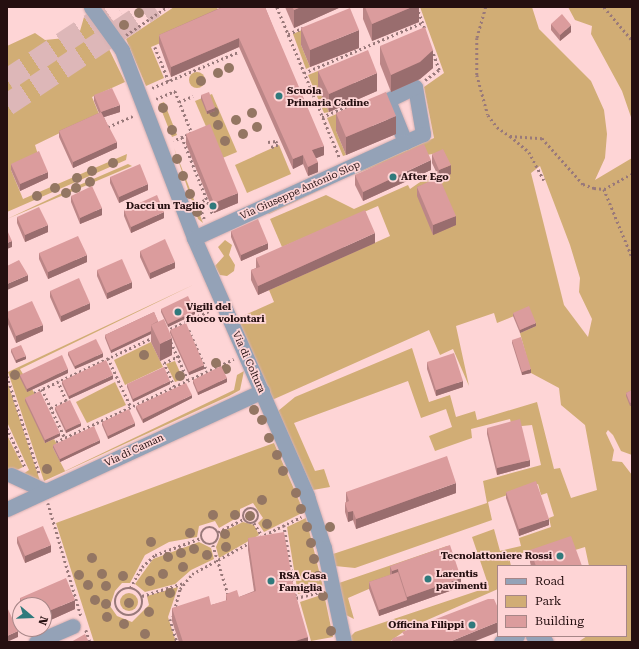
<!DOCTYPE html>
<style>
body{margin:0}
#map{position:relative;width:639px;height:649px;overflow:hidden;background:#fed5d6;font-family:"Roboto Serif",serif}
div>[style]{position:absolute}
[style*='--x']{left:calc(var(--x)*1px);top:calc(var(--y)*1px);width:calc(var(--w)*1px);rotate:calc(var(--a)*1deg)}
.green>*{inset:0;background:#d1ad75}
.round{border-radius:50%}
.highway-tunnel>*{height:22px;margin-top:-11px;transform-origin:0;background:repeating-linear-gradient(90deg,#ddb7b8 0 22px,transparent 0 33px)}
.path>*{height:2.5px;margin-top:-1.25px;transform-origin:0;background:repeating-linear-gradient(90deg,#99797a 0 2px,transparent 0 5px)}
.path>.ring{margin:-1.25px;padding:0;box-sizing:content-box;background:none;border:2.5px solid #99797a;border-radius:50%}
.roads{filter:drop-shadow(0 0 1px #d7b1b2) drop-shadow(0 0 1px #d7b1b2)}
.minor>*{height:15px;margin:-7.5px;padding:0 7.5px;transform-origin:7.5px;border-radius:7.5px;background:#94a2b7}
.trees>*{width:10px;height:10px;margin:-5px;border-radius:50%;background:#947663}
.wall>*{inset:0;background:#bc8687}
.shaded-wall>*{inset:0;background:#996d6e}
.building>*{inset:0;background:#db9c9d}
.dots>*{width:11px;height:11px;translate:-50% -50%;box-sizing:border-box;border:2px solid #fed5d6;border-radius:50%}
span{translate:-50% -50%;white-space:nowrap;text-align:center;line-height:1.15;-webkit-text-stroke:3.5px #fed5d6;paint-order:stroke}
.poi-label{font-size:10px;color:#250f10;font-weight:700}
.left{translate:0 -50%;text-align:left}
.right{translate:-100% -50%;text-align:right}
.street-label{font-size:10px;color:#250f10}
.frame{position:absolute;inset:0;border:8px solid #250f10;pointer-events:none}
.legend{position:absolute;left:497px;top:565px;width:130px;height:72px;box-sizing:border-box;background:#fed5d6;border:1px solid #a78687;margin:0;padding:5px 7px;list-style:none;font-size:12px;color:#250f10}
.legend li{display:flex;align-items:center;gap:8px;height:20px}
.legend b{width:20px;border:1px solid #a78687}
.north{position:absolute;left:12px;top:597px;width:40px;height:40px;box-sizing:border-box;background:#fed5d6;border:1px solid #a78687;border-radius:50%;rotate:109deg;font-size:11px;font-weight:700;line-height:16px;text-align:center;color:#250f10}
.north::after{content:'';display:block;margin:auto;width:14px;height:18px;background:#307a7c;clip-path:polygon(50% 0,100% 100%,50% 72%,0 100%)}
</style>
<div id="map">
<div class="green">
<div style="clip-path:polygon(174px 7px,217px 7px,220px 18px,151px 47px,164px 78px,146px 86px,126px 39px)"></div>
<div style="clip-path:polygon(evenodd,420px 7px,532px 7px,539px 29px,591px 81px,604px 110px,607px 134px,605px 158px,595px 180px,632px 158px,632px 455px,621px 451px,613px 435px,608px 430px,606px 433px,614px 450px,612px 461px,622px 462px,632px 475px,632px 642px,578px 642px,587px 636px,626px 636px,626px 566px,589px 566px,585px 547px,572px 551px,571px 538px,509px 557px,511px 566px,498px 566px,498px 589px,409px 628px,389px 642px,352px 642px,351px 636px,355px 632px,489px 587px,472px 537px,494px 529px,500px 551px,521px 546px,519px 538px,551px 527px,549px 518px,554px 516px,547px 493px,541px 495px,538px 484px,488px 502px,492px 520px,355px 568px,335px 566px,333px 554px,487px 503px,483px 481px,541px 465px,532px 425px,512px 427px,510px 419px,471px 429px,472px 438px,435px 451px,429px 436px,452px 427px,446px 409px,421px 418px,408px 381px,294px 423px,315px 471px,324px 469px,330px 487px,313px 490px,278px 411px,295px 397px,412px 348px,429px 402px,450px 395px,456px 417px,475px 411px,477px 420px,537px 402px,554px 469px,560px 468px,571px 498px,597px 490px,585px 425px,561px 405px,559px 388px,531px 373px,520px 333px,536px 326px,529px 310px,497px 323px,494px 313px,456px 326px,469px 386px,453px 349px,440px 355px,429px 330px,272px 400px,236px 319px,274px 302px,269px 290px,390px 236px,378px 206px,282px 247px,270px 219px,326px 195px,354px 209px,408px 185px,410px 189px,436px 171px,439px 179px,438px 153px,386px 162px,345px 178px,434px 138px,424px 87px,444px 73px,420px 7px,540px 166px,570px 245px,580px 278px,579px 292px,592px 319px,588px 337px,564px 305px,531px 173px,540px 166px)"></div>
<div style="clip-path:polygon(568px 7px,632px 7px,632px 120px,622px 91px,591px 34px,592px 26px,575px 20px)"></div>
<div style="clip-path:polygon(84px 17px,107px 45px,125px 82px,92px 97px,99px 114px,35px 145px,39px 158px,11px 170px,23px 199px,127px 154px,126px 160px,7px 212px,7px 46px,35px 33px,45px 40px,65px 38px,80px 31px)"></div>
<div style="clip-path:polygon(320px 22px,301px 45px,310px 67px,306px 69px,293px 34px)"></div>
<div style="clip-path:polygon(333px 65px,318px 88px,329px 112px,324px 113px,308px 75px)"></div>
<div class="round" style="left:189px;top:72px;width:16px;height:16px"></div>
<div style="clip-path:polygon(212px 94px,237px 152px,220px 159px,195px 101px)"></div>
<div style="clip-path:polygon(164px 102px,177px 135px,172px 137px,159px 104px)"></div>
<div style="clip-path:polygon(351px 108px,336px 131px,346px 155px,343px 156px,327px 118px)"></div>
<div style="clip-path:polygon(279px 145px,291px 174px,247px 193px,235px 165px)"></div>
<div style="clip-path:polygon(174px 148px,203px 223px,198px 219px)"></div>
<div style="clip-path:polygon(128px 164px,132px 166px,7px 219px,77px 186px)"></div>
<div style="clip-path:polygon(335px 183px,269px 214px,267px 213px)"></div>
<div style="clip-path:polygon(225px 240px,232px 245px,229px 255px,235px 265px,234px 271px,227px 276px,220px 275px,215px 266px,224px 256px,218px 247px)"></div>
<div style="clip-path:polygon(195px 284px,20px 369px,36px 396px,45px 443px,54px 439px,58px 446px,53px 448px,65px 471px,234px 390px,237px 375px,244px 371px,240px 390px,229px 396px,44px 481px,8px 372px)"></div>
<div style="clip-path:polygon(151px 342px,163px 367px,125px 385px,114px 360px)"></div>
<div style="clip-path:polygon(175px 361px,183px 379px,175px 382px,166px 364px)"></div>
<div style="clip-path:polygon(7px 381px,41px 484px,23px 474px,29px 470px,7px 422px)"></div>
<div style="clip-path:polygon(115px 382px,126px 405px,87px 423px,76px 402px)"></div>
<div style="clip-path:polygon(7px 435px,23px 467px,7px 475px)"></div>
<div style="clip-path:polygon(274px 443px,304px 512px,264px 532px,258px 523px,263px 518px,253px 503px,240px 509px,240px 516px,219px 528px,215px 521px,199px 526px,197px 537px,169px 542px,145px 555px,130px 583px,122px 583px,115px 591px,110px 606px,117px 616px,132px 622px,149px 605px,147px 596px,178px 587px,168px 617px,176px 642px,94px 642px,56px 523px)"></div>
<div style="clip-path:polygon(306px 518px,323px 587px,298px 594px,287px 527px)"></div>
<div style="clip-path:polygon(243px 522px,254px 525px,259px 535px,219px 558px,216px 547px,222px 532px)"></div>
<div style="clip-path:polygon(199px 542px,211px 548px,214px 559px,191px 570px,175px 584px,145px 592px,135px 584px,153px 559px)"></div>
<div style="clip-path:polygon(447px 546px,450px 554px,348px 598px,354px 619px,346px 615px,339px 583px)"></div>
<div class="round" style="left:120px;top:593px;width:18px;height:18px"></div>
<div style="clip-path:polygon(324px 594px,333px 637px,311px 641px,300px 602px)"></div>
</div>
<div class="highway-tunnel">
<div style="--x:7;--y:80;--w:132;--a:-33.6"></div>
<div style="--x:7;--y:105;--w:177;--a:-33.7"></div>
</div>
<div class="path">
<div style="--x:277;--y:7;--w:164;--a:67.4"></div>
<div style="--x:417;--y:7;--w:23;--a:70"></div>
<div style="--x:486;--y:7;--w:32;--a:106"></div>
<div style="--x:477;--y:38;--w:37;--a:90"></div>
<div style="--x:477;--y:75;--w:41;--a:74.6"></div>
<div style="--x:488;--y:115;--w:15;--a:53"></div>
<div style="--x:497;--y:127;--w:16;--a:35"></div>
<div style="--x:510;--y:136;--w:32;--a:4"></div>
<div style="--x:542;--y:138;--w:62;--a:48.3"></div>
<div style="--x:583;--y:184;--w:12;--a:20"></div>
<div style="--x:594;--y:188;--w:10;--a:6"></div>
<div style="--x:604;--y:189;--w:31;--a:-29"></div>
<div style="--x:604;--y:7;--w:43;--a:49.7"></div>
<div style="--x:288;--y:34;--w:16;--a:-22"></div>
<div style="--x:126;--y:35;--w:50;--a:-34.3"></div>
<div style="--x:155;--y:47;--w:37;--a:68"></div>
<div style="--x:304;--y:73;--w:128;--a:-23"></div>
<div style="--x:425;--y:80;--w:17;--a:-36"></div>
<div style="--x:439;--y:70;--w:20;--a:-110"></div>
<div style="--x:152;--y:88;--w:93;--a:-22.7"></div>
<div style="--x:156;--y:99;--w:21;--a:-23"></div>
<div style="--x:175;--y:91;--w:45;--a:68"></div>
<div style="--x:192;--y:133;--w:20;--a:156"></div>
<div style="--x:179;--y:102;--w:15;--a:-23"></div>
<div style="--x:322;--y:117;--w:33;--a:-23"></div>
<div style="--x:352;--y:104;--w:4;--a:56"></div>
<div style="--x:108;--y:127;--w:27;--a:-24"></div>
<div style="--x:510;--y:136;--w:25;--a:40"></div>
<div style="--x:529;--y:152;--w:32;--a:62"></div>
<div style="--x:182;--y:137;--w:84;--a:68.3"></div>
<div style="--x:268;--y:142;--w:8;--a:-7"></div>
<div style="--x:276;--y:141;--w:4;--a:63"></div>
<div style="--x:278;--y:145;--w:9;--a:159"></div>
<div style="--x:604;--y:189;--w:74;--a:67.6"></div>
<div style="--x:204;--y:219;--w:17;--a:-111"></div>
<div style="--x:198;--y:203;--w:10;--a:-24"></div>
<div style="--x:189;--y:330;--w:45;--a:66.3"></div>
<div style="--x:166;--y:331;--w:50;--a:-25"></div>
<div style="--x:171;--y:342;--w:42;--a:65.9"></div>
<div style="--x:108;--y:358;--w:54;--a:64.9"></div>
<div style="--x:7;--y:376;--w:102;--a:71.7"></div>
<div style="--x:174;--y:387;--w:26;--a:-113"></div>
<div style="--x:164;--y:363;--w:21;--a:-25"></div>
<div style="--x:42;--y:389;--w:54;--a:64.9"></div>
<div style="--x:34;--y:393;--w:132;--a:-25"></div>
<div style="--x:51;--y:408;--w:17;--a:-25"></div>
<div style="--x:66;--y:401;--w:21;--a:-113"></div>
<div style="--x:7;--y:428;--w:43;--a:65.2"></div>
<div style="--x:56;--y:442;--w:196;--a:-25"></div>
<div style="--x:48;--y:503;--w:118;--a:73.7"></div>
<div class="ring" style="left:243px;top:508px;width:13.5px;height:13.5px"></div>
<div style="--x:254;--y:523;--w:15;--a:58"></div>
<div style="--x:284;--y:525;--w:75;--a:80.8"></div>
<div class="ring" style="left:201px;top:527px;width:15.5px;height:15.5px"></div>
<div style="--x:218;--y:532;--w:28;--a:-27"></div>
<div style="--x:260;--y:537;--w:46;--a:-26"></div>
<div style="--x:213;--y:545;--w:54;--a:72.9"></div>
<div style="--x:130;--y:588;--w:24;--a:-60"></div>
<div style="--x:142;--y:567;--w:18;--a:-43"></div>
<div style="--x:155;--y:555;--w:49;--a:-20.3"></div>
<div class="ring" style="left:115px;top:588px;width:25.5px;height:25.5px"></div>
<div style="--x:142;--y:596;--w:44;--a:-17.2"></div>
<div style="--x:296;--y:598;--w:25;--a:-14"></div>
<div style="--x:174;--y:611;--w:23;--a:-75"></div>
<div style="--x:180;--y:589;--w:19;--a:-51"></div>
<div style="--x:192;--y:574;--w:67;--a:-28.5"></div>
<div style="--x:174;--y:617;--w:4;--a:153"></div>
<div style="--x:170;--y:619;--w:24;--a:73"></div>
<div style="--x:86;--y:630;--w:13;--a:72"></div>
</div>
<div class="roads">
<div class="minor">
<div style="--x:91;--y:7;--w:53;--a:54.2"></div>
<div style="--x:122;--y:50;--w:201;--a:69"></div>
<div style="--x:194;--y:238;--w:282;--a:66.3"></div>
<div style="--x:307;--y:496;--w:55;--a:71.9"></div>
<div style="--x:324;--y:548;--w:96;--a:78"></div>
<div style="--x:415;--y:87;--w:48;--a:80.3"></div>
<div style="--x:423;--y:134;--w:20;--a:156"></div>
<div style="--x:405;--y:142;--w:45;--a:-112"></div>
<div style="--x:388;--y:100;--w:30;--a:-26"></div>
<div style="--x:194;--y:238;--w:232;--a:-24.5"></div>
<div style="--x:11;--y:475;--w:38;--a:25"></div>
<div style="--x:7;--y:509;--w:281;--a:-24.8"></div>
<div style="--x:533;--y:636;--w:14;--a:25"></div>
<div style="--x:36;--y:642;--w:40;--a:-23.4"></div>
<div style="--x:501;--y:642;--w:17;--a:-21"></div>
</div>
</div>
<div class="trees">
<div style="left:139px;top:13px"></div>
<div style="left:124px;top:25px"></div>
<div style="left:229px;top:68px"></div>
<div style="left:218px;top:73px"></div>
<div style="left:201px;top:81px"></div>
<div style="left:163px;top:108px"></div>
<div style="left:214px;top:112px"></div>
<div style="left:252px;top:113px"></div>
<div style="left:236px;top:120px"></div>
<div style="left:218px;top:125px"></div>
<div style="left:257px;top:127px"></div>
<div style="left:172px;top:130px"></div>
<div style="left:243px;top:134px"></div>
<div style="left:225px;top:141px"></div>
<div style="left:177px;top:159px"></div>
<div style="left:113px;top:163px"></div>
<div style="left:92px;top:171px"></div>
<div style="left:183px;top:176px"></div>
<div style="left:77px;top:178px"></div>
<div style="left:90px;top:182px"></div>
<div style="left:55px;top:188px"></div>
<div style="left:76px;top:188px"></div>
<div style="left:66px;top:193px"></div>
<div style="left:190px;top:194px"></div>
<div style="left:37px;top:196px"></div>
<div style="left:197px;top:212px"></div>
<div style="left:144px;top:355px"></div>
<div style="left:216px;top:363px"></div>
<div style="left:226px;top:369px"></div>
<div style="left:15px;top:375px"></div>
<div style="left:180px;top:376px"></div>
<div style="left:254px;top:410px"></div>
<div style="left:262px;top:420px"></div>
<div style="left:269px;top:438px"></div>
<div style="left:277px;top:455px"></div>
<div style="left:47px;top:469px"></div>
<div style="left:283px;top:471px"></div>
<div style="left:296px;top:493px"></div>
<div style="left:262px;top:500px"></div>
<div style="left:301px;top:509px"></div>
<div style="left:213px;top:515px"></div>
<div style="left:235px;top:515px"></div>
<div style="left:250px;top:516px"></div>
<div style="left:267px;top:524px"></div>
<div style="left:307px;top:527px"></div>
<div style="left:330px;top:527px"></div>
<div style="left:190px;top:533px"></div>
<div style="left:225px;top:534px"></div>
<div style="left:151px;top:542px"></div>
<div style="left:311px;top:543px"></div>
<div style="left:226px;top:547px"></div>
<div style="left:194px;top:549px"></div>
<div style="left:181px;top:553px"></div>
<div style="left:207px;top:555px"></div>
<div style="left:168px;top:557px"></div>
<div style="left:92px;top:558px"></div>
<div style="left:314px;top:559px"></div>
<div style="left:183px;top:567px"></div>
<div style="left:102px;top:574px"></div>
<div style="left:163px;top:574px"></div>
<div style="left:79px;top:575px"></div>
<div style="left:123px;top:576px"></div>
<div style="left:318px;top:576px"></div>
<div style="left:150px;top:581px"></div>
<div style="left:88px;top:585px"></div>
<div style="left:106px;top:586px"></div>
<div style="left:170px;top:593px"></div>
<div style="left:323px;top:596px"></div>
<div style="left:95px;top:600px"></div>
<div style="left:129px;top:603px"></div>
<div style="left:106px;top:604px"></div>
<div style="left:149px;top:612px"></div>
<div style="left:107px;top:617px"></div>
<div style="left:124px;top:624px"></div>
<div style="left:331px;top:631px"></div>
<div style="left:145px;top:634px"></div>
</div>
<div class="wall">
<div style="clip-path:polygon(222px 7px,265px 7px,324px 155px,316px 158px,318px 172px,308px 176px,303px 164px,293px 169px,239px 47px,171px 77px,159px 44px,159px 35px)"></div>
<div style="clip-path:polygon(285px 7px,341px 7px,294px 28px)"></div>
<div style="clip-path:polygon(363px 7px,419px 7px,419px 22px,372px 41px,363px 19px)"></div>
<div style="clip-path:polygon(551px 24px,571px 32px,560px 41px,551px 30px)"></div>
<div style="clip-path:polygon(301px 28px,359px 48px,310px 67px,301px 45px)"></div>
<div style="clip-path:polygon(380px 46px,433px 68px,420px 79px,391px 92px,380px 64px)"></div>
<div style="clip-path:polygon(318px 71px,377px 91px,329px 112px,318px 88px)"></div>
<div style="clip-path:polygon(94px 95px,120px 112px,104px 117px,117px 148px,73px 168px,59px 137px,59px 131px,99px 113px,94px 101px)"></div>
<div style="clip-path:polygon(201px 95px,215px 111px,207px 114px,201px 99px)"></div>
<div style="clip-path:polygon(336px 113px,396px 134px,346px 155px,336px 131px)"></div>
<div style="clip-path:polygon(186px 134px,238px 203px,214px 213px,186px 144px)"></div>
<div style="clip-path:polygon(432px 154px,451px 174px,440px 179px,456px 225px,433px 235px,417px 196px,417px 187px,439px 178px,432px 163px)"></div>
<div style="clip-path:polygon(11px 164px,48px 178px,20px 191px,11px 170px)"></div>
<div style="clip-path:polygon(431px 170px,363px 201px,355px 185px,355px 175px)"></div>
<div style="clip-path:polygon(110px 177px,148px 190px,119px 203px,110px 183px)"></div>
<div style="clip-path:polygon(71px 196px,102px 215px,80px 224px,71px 202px)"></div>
<div style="clip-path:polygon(124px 210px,164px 218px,131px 233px,124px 216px)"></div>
<div style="clip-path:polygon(17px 217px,48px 232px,25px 242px,17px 223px)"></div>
<div style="clip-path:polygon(231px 231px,268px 249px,241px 261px,231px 237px)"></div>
<div style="clip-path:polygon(375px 243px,258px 295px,251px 280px,251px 270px,256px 268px,256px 258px)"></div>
<div style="clip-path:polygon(140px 251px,175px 268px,150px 279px,140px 257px)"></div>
<div style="clip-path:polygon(39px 253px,87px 262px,48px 279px,39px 259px)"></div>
<div style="clip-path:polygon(97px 270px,132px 288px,107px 299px,97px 276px)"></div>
<div style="clip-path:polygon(50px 291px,90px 309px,61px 322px,50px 297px)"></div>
<div style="clip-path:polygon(161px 309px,195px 314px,168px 327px,161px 312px)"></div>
<div style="clip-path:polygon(7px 312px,43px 331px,16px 343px,7px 322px)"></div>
<div style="clip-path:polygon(154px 312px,172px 355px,160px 361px,151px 342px,151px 334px,111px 353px,105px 338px,105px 335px)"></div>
<div style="clip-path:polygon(513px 313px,536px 326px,520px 333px,513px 316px)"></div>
<div style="clip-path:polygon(170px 330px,204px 369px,189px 375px,170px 333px)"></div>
<div style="clip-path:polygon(512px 340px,531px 373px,522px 375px,512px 343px)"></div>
<div style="clip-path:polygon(11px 349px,26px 359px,16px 363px,11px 352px)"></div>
<div style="clip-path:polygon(68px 352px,103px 357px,75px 369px,68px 355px)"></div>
<div style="clip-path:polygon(427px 362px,463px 387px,436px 396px,427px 369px)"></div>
<div style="clip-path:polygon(68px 373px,27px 392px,20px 378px,20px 375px)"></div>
<div style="clip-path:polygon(113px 379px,69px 399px,62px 384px,62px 381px)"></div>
<div style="clip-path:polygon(193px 380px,227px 382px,198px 395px,193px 383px)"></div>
<div style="clip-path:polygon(127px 384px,170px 384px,133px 402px,127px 387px)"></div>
<div style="clip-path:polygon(632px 390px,632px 406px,630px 406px,626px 396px,626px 393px)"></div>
<div style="clip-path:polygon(25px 398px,60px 436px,45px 443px,25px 401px)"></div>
<div style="clip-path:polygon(192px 398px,143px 423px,136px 409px,136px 406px)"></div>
<div style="clip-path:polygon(55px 407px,81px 426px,66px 433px,55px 410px)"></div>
<div style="clip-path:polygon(102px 422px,135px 426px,108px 439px,102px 425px)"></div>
<div style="clip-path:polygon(487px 428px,530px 466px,497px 475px,487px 434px)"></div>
<div style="clip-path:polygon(100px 443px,60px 462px,53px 448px,53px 445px)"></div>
<div style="clip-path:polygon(346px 492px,456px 493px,356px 529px,353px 520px,348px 522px,345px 512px,345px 503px,346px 502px)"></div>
<div style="clip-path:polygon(506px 492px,549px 525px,519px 536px,506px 498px)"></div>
<div style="clip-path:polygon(17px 537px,51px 552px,25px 563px,17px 543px)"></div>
<div style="clip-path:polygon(248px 538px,294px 589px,308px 642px,179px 642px,172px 621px,172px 608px,211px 605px,226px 601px,226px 594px,239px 597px,254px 591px,248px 550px)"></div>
<div style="clip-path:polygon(530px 550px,582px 566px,531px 566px,530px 562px)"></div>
<div style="clip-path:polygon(390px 566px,461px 587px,379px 616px,369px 589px,369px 582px,390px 575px)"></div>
<div style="clip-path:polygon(20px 598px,75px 609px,44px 623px,44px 605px,20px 605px,20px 608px)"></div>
</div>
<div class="shaded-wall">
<div style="clip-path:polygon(301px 7px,341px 7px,294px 28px,294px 10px)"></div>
<div style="clip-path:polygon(412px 7px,419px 7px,419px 22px,372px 41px,372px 24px)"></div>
<div style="clip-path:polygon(571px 25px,571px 32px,560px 41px,560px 35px)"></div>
<div style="clip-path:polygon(359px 30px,359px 48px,310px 67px,310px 50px)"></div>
<div style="clip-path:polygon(239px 38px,239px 47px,171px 77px,171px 67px)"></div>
<div style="clip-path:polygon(433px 50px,433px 68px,420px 79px,391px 92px,391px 75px)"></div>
<div style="clip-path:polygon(377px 73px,377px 91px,329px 112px,329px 94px)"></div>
<div style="clip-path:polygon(120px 105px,120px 112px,101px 118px,101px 112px)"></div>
<div style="clip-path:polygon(215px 108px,215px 111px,207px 114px,207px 111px)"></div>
<div style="clip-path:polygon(396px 116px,396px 134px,346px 155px,346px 137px)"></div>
<div style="clip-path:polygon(117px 142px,117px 148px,73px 168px,73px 162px)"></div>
<div style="clip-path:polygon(324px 146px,324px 155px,312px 160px,312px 150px)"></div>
<div style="clip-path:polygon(303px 155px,303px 164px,293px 169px,293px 159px)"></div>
<div style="clip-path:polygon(431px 160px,431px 170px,363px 201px,363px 192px)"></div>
<div style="clip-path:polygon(318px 162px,318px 172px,308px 176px,308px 167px)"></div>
<div style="clip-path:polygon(451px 165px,451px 174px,439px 179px,439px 170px)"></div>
<div style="clip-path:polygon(48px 172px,48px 178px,20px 191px,20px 184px)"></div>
<div style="clip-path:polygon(148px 184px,148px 190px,119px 203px,119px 197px)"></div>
<div style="clip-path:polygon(238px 193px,238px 203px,214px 213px,214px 203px)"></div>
<div style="clip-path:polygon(102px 208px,102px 215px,80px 224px,80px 218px)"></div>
<div style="clip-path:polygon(164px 212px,164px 218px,131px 233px,131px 227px)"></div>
<div style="clip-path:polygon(456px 216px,456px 225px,433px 235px,433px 225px)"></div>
<div style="clip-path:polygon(48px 225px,48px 232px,25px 242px,25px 235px)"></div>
<div style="clip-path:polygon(375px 233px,375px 243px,258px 295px,258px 286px)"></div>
<div style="clip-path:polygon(12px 241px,12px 247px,7px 249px,7px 243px)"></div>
<div style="clip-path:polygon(268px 243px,268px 249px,241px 261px,241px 255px)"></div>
<div style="clip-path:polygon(87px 255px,87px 262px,48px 279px,48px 272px)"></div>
<div style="clip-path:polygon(175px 262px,175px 268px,150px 279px,150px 273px)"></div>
<div style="clip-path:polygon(28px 275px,28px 281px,7px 290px,7px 284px)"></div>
<div style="clip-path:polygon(132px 282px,132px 288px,107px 299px,107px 293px)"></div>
<div style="clip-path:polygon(90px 303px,90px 309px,61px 322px,61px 316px)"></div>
<div style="clip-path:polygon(195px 311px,195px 314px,168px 327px,168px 324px)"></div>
<div style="clip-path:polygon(536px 323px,536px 326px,520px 333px,520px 330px)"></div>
<div style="clip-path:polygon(43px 325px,43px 331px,16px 343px,16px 336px)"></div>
<div style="clip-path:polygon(151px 331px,151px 334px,111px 353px,111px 350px)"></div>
<div style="clip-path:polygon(172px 338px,172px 355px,160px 361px,160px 344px)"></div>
<div style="clip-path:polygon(103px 353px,103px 357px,75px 369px,75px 366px)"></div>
<div style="clip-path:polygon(26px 356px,26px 359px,16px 363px,16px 360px)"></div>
<div style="clip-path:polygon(204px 365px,204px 369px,189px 375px,189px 372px)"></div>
<div style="clip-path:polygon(68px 369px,68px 373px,27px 392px,27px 389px)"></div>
<div style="clip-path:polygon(531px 369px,531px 373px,522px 375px,522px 372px)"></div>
<div style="clip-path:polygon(113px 375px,113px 379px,69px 399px,69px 396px)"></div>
<div style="clip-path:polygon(227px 378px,227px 382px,198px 395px,198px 392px)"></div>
<div style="clip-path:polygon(170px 381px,170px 384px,133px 402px,133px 399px)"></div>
<div style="clip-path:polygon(463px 381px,463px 387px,436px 396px,436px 390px)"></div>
<div style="clip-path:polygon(192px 395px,192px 398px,143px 423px,143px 419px)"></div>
<div style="clip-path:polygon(81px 423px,81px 426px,66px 433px,66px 430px)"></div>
<div style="clip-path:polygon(135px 423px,135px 426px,108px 439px,108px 436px)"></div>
<div style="clip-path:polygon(60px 433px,60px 436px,45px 443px,45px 440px)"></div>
<div style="clip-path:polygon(100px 440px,100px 443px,60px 462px,60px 459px)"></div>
<div style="clip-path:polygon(530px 460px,530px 466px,497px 475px,497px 468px)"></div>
<div style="clip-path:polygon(456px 483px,456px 493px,356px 529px,356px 519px)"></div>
<div style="clip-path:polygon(353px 511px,353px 520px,348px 522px,348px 512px)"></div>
<div style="clip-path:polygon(549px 519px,549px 525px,519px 536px,519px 529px)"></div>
<div style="clip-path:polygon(51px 545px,51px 552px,25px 563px,25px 556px)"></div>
<div style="clip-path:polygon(398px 569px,398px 578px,392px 580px,392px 571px)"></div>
<div style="clip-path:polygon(461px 578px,461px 587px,379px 616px,379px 610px,407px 600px,407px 597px)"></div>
<div style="clip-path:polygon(75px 600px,75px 609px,44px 623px,44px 613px)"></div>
<div style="clip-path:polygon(498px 622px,498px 632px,473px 642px,449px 642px)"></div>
<div style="clip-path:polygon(18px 631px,18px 637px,7px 642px,7px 636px)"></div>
<div style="clip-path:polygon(308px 637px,308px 642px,292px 642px)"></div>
</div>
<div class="building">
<div style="clip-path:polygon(223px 7px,265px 7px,324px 146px,312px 150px,318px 162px,308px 167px,303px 155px,293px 159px,239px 38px,171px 67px,159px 35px)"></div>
<div style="clip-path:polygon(292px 7px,301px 7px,294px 10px)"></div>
<div style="clip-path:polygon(365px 7px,412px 7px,372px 24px)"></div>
<div style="clip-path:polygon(350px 8px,359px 30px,310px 50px,301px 28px)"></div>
<div style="clip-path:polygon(562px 14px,571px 25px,560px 35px,551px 24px)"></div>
<div style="clip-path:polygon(425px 27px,433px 50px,420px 62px,391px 75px,380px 46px)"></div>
<div style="clip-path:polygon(368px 50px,377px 73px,329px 94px,318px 71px)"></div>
<div style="clip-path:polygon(112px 88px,120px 105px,101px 112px,94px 95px)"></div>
<div style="clip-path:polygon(209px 92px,215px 108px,207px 111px,201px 95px)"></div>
<div style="clip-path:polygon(386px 92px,396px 116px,346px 137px,336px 113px)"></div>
<div style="clip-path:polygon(101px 112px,117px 142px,73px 162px,59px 131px)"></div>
<div style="clip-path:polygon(210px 124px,238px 193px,214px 203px,186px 134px)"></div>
<div style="clip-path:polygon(424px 144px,431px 160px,363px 192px,355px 175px)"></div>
<div style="clip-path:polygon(443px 149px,451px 165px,439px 170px,432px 154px)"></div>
<div style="clip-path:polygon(39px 151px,48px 172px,20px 184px,11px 164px)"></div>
<div style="clip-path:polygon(140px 164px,148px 184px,119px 197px,110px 177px)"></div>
<div style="clip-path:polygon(439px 177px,456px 216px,433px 225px,417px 187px)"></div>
<div style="clip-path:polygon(92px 186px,102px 208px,80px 218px,71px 196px)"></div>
<div style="clip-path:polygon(157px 195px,164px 212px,131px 227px,124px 210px)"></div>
<div style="clip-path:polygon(39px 207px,48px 225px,25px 235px,17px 217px)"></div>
<div style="clip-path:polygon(365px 210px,375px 233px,258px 286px,251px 270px,260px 267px,256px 258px)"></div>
<div style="clip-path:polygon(258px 219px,268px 243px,241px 255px,231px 231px)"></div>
<div style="clip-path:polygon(7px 230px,12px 241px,7px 243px)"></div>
<div style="clip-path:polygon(78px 236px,87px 255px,48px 272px,39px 253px)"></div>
<div style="clip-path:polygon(165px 239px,175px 262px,150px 273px,140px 251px)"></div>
<div style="clip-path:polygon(122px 259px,132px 282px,107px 293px,97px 270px)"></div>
<div style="clip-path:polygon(19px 260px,28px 275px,7px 284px,7px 266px)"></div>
<div style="clip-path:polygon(79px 278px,90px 303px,61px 316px,50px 291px)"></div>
<div style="clip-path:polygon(188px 296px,195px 311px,168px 324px,161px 309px)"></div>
<div style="clip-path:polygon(32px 301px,43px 325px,16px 336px,7px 315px,7px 312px)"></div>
<div style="clip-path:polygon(529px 306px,536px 323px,520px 330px,513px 313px)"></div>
<div style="clip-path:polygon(154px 312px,158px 321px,151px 325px,151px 331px,111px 350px,105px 335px)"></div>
<div style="clip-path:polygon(164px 319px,172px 338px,160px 344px,151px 325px)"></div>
<div style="clip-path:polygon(186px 323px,204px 365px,189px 372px,170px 330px)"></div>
<div style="clip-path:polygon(521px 337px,531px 369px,522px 372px,512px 340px)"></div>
<div style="clip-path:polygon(96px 339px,103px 353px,75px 366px,68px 352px)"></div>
<div style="clip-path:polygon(21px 345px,26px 356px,16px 360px,11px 349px)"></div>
<div style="clip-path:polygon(454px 353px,463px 381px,436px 390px,427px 362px)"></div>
<div style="clip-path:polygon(62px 355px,68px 369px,27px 389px,20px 375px)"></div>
<div style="clip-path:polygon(106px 360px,113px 375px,69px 396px,62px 381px)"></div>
<div style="clip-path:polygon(221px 366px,227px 378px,198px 392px,193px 380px)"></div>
<div style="clip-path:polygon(164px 367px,170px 381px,133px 399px,127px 384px)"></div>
<div style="clip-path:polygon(186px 383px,192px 395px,143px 419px,136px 406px)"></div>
<div style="clip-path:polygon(632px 390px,632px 402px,630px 403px,626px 393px)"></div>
<div style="clip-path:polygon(40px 391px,60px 433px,45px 440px,25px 398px)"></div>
<div style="clip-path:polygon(70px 400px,81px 423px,66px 430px,55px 407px)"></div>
<div style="clip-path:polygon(129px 409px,135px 423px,108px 436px,102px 422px)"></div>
<div style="clip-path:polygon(520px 419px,530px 460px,497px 468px,487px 428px)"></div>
<div style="clip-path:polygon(94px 426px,100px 440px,60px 459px,53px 445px)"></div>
<div style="clip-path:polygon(447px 456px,456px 483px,356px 519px,353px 511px,348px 512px,345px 503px,349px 501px,346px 492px)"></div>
<div style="clip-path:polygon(536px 481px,549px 519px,519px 529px,506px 492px)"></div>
<div style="clip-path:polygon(43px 526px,51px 545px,25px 556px,17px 537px)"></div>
<div style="clip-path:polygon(284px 532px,294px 589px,308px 637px,292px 642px,183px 642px,172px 608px,209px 596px,211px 605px,227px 600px,226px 594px,237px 590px,239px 597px,256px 591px,248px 538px)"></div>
<div style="clip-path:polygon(571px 536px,582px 566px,536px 566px,530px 550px)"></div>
<div style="clip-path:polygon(450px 545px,461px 578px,407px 597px,398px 569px,392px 571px,390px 566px)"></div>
<div style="clip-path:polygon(398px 572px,407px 600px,379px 610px,369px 582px)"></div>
<div style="clip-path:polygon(66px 578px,75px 600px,44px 613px,44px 605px,23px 605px,20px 598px)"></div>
<div style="clip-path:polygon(488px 599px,494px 599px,498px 608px,498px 622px,449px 642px,391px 642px,393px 638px,404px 635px,402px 632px)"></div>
<div style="clip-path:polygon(7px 607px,18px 631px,7px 636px)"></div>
<div style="clip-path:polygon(85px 634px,89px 642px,71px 642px)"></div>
</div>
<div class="dots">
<div style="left:279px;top:96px;background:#307a7c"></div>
<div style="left:393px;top:177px;background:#307a7c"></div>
<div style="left:213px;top:206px;background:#307a7c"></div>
<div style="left:178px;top:312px;background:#307a7c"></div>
<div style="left:560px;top:556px;background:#307a7c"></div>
<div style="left:428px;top:579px;background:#307a7c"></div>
<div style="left:271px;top:581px;background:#307a7c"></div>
<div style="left:472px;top:625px;background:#307a7c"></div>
</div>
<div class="poi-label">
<span class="left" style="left:287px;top:96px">Scuola<br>Primaria Cadine</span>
<span class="left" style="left:401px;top:177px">After Ego</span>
<span class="right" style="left:205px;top:206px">Dacci un Taglio</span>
<span class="left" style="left:186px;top:312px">Vigili del<br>fuoco volontari</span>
<span class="right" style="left:552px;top:556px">Tecnolattoniere Rossi</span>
<span class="left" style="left:436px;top:579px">Larentis<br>pavimenti</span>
<span class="left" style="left:279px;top:581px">RSA Casa<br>Famiglia</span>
<span class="right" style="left:464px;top:625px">Officina Filippi</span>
</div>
<div class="street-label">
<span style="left:300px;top:190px;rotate:-24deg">Via Giuseppe Antonio Slop</span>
<span style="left:249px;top:362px;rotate:66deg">Via di Coltura</span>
<span style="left:134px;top:450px;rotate:-25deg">Via di Caman</span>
</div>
<div class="frame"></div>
<ul class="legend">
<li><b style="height:5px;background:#94a2b7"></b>Road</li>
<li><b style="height:11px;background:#d1ad75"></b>Park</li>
<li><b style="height:11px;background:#db9c9d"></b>Building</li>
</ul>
<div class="north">N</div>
</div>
